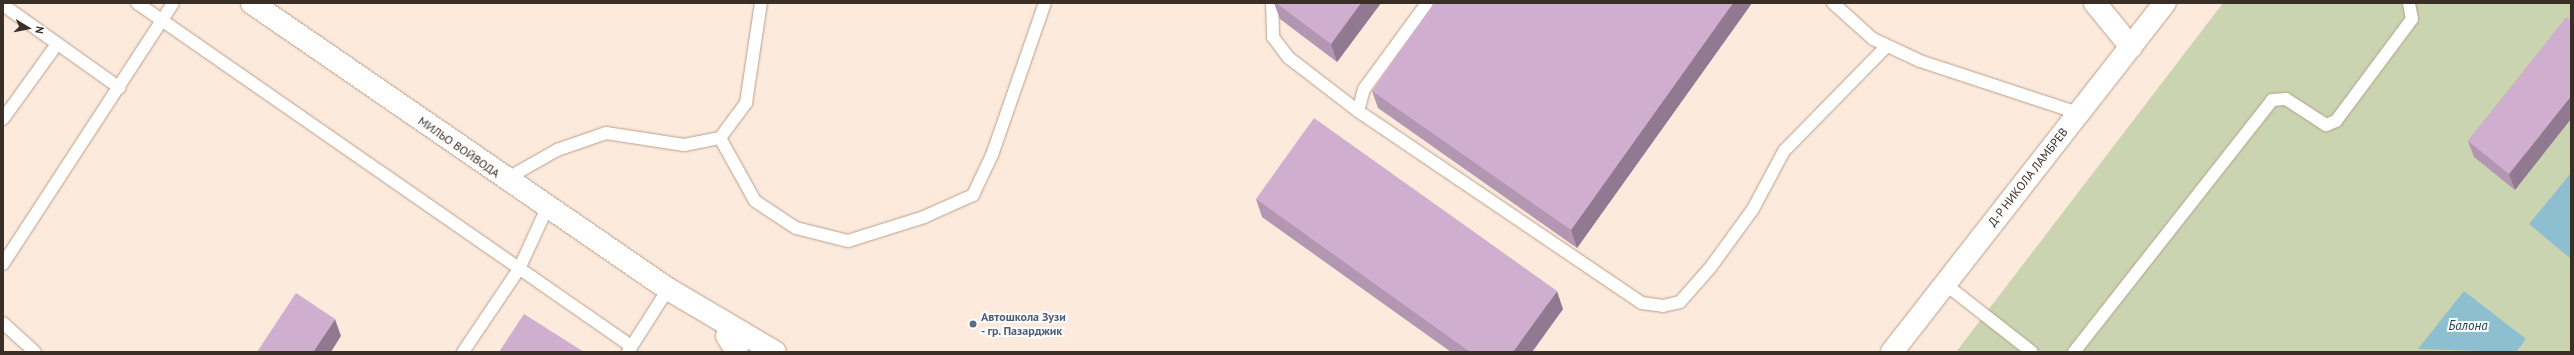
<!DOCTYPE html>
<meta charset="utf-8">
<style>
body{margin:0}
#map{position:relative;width:2574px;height:355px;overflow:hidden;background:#fceadc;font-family:"PT Sans",sans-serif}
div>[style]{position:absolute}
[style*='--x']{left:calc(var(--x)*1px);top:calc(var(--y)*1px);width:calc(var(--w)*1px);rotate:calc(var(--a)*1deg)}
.green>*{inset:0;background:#cbd4b0}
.water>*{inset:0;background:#8dbfd1}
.roads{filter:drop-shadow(0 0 1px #ba9f89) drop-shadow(0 0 1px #ba9f89)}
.service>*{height:12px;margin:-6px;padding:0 6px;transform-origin:6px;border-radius:6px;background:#fff}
.minor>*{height:22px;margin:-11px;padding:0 11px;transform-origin:11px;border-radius:11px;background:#fff}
.tertiary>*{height:22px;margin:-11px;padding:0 11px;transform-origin:11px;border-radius:11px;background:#fff}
.wall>*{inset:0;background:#b296b2}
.shaded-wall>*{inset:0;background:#917a91}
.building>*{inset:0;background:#cfaecf}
.dots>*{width:11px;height:11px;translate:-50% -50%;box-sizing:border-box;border:2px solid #fff;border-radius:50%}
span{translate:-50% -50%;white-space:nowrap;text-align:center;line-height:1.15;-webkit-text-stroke:4px #fff;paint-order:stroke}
.street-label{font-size:12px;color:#3a2f26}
.service-label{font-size:12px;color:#4e5e75;font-weight:700}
.left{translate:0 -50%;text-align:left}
.water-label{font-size:13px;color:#184451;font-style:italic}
.frame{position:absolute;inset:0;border:4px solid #3a2f26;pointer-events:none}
.north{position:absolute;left:8px;top:8px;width:40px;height:40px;-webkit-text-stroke:3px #fff;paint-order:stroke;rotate:100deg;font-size:11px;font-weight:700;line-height:16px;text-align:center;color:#3a2f26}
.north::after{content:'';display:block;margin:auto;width:14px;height:18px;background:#3a2f26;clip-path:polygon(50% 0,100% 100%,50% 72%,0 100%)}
</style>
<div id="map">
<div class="green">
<div style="clip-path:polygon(2223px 3px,2571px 3px,2571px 352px,1956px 352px)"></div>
</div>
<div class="water">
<div style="clip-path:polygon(2571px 173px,2571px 259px,2529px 224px)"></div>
<div style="clip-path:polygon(2464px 291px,2526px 339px,2516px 352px,2418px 349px)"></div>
</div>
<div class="roads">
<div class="service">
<div style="--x:137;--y:3;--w:601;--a:34.77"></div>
<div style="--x:1272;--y:3;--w:34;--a:88"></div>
<div style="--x:1273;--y:37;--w:26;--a:53"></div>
<div style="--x:1289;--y:58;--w:87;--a:37.5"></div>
<div style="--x:1427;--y:3;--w:107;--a:126.2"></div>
<div style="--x:1364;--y:89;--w:23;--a:105"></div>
<div style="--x:1358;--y:111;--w:343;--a:34.1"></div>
<div style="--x:1642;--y:303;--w:21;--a:8"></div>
<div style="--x:1663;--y:306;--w:17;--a:-13"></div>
<div style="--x:1680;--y:302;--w:45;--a:-48.6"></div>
<div style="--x:1710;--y:268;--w:73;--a:-53.9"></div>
<div style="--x:1753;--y:209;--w:66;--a:-61.9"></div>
<div style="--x:1784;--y:151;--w:147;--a:-45.6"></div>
<div style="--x:1833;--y:3;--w:54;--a:42"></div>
<div style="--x:1873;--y:39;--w:52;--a:25.1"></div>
<div style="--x:1920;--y:61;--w:166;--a:18.2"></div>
<div style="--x:3;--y:5;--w:143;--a:35.4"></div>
<div style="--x:3;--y:119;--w:92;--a:-54.2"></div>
<div style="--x:720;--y:138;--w:72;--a:60.9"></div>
<div style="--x:755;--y:201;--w:49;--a:33.4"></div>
<div style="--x:796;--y:228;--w:54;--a:14"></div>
<div style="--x:848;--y:241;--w:80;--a:-17.5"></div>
<div style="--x:924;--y:217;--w:54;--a:-24.2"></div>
<div style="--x:973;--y:195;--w:44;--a:-64.6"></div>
<div style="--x:992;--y:155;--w:161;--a:-70.8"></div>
<div style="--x:506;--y:179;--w:59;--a:-29.6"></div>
<div style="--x:557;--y:150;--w:52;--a:-19.1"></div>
<div style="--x:606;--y:133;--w:79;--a:8.7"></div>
<div style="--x:684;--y:145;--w:37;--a:-11"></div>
<div style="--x:720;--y:138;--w:44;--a:-53.4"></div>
<div style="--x:746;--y:103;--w:101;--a:-81.5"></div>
<div style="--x:3;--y:264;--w:311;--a:-56.9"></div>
<div style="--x:1945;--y:284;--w:110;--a:38"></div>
<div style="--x:3;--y:323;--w:43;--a:42.2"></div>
<div style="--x:463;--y:352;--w:100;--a:-56"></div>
<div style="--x:519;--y:269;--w:67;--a:-65.3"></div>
<div style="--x:628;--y:352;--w:75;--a:-57.6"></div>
<div style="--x:2074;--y:352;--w:320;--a:-51.8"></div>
<div style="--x:2272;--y:100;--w:14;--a:-4"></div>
<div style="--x:2286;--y:99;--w:48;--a:33"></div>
<div style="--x:2326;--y:125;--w:11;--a:-22"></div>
<div style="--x:2336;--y:121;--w:127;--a:-53.3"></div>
<div style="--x:2412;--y:19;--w:16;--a:-101"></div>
</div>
<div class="minor">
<div style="--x:2095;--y:3;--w:57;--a:50.7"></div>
</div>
<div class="tertiary">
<div style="--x:252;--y:3;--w:505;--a:34.51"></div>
<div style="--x:668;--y:289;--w:124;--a:30.5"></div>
<div style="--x:727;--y:336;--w:19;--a:58"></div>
<div style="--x:1892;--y:352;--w:443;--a:-52"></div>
</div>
</div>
<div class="wall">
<div style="clip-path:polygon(1274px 3px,1381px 3px,1337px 62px,1280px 19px)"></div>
<div style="clip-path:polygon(1752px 3px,1577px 248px,1378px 108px,1372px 91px)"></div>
<div style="clip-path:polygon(2567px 17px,2515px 190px,2474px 157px,2468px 141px)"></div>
<div style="clip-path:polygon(1256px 199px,1563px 309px,1532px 352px,1451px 352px,1262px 217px)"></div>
</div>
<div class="shaded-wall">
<div style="clip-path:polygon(1361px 3px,1381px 3px,1337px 62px,1331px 44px)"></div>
<div style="clip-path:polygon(1733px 3px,1752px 3px,1577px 248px,1571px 230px)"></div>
<div style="clip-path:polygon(2571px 96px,2571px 119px,2515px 190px,2509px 174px)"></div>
<div style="clip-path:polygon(1557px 291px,1563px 309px,1532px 352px,1513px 352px)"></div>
<div style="clip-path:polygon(335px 319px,341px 336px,331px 352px,313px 352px)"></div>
</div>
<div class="building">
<div style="clip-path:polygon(1276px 3px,1361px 3px,1331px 44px)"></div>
<div style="clip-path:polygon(1434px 3px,1733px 3px,1571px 230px,1372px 91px)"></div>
<div style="clip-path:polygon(2567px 17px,2571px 21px,2571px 96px,2509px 174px,2468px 141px)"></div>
<div style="clip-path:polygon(1314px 118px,1557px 291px,1513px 352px,1470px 352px,1256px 199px)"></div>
<div style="clip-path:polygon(296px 293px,335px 319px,313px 352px,257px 352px)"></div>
<div style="clip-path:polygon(524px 314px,584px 352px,499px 352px)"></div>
</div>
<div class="dots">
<div style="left:973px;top:324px;background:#5c6f8a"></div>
</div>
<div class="street-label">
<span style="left:459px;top:147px;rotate:35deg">МИЛЬО ВОЙВОДА</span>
<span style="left:2028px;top:177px;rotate:-52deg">Д-Р НИКОЛА ЛАМБРЕВ</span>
</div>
<div class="service-label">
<span class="left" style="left:981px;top:324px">Автошкола Зузи<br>- гр. Пазарджик</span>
</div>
<div class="water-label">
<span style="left:2468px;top:326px">Балона</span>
</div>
<div class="frame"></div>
<div class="north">N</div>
</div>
